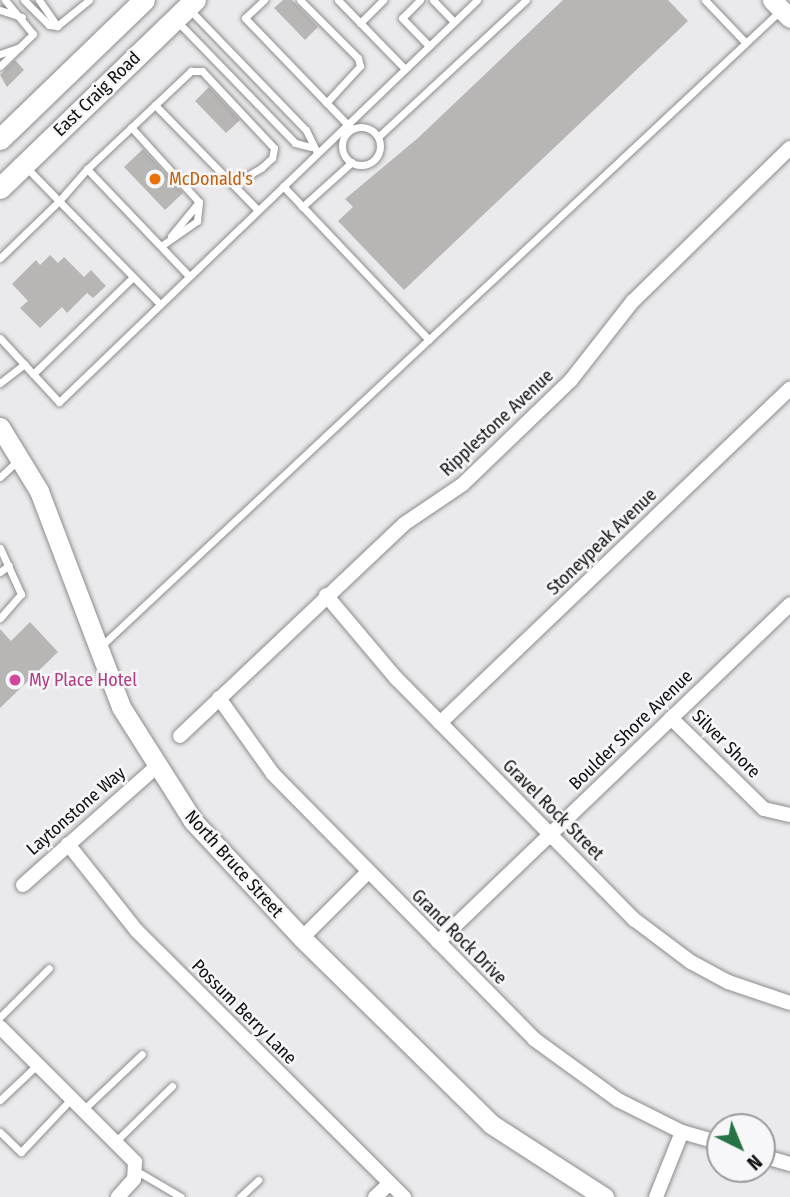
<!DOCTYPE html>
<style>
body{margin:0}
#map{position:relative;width:790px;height:1197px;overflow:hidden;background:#eaeaec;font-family:"Fira Sans Condensed",sans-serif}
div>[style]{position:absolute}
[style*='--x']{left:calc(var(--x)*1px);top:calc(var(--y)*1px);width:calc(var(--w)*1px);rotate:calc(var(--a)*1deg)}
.building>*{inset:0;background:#b7b6b4}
.roads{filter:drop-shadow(0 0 2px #8c8c8e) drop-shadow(0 0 2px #8c8c8e)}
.lane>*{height:7px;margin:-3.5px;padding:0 3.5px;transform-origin:3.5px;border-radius:3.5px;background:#fff}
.lane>.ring{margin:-3.5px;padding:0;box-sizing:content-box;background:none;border:7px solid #fff;border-radius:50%}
.street>*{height:14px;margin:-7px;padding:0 7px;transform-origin:7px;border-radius:7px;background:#fff}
.secondary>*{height:19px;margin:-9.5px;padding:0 9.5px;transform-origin:9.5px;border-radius:9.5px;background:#fff}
.primary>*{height:21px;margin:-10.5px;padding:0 10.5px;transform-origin:10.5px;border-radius:10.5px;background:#fff}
.dots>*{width:19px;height:19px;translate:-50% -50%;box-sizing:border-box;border:4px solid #f7f7f9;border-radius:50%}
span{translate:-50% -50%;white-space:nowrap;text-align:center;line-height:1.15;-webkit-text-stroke:5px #f7f7f9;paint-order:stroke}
.street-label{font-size:18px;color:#101011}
.food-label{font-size:18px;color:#c56008}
.left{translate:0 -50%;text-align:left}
.hotel-label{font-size:18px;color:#b23c85}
.north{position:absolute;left:706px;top:1113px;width:70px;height:70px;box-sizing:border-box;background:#f7f7f9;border:2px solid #9b9b9c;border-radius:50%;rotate:137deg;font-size:19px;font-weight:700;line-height:28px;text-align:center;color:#101011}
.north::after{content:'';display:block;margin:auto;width:24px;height:32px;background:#267444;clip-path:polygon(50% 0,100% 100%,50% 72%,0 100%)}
</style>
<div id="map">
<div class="building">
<div style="clip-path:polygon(283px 0,292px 0,318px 27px,305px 40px,274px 8px)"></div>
<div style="clip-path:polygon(563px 0,668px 0,688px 21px,404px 290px,338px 221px,353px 207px,345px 199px,418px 138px)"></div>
<div style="clip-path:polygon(15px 60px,24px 70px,7px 87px,0 75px)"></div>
<div style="clip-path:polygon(209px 87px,240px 120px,226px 133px,195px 101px)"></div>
<div style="clip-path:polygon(143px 149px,183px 193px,165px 210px,124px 167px)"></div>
<div style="clip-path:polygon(50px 255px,58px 263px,64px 257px,84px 277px,91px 270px,106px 286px,93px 298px,87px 293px,67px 313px,62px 307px,40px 328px,20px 308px,28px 301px,12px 284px,36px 260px,40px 265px)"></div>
<div style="clip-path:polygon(30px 622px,58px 652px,0 708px,0 629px,11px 641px)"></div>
</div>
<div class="roads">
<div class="lane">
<div style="--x:24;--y:0;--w:35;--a:45"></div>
<div style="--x:49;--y:25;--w:8;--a:7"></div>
<div style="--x:57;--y:26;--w:41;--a:-39.1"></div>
<div style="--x:39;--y:0;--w:32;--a:55"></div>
<div style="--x:264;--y:0;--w:26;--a:137"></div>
<div style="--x:245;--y:18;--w:154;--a:46.1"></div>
<div style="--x:300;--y:0;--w:82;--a:45"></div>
<div style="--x:358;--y:58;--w:8;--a:76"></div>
<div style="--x:360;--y:66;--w:50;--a:132.6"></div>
<div style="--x:338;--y:0;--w:96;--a:45.8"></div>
<div style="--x:420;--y:0;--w:25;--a:135"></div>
<div style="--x:402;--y:18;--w:39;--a:46"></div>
<div style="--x:433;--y:0;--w:30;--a:46"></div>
<div style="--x:705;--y:0;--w:59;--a:46.4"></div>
<div style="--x:0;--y:10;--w:23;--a:18"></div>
<div style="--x:190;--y:10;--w:167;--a:46"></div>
<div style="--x:306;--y:130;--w:25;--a:64"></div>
<div style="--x:176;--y:20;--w:171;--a:45.9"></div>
<div style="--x:295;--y:143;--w:16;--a:14"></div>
<div style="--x:360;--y:23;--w:33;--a:-45"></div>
<div style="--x:0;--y:54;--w:21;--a:-19"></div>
<div style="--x:0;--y:66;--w:46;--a:-44.1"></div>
<div style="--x:33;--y:34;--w:44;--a:-129.5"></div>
<div style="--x:155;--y:105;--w:50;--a:-43.4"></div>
<div style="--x:191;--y:71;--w:11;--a:0"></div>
<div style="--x:202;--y:71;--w:105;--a:46.9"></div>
<div style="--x:274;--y:148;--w:10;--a:101"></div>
<div style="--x:272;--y:158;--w:15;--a:138"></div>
<div style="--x:261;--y:168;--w:32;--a:150"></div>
<div style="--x:131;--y:127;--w:101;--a:47.8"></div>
<div style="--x:199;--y:202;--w:19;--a:96"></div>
<div style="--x:197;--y:221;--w:44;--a:145.2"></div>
<div class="ring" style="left:342px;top:127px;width:31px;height:31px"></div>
<div style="--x:379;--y:136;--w:200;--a:-42.8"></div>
<div style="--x:26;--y:167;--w:47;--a:45.9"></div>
<div style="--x:59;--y:201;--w:43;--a:-48.8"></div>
<div style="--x:283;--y:186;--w:212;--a:46.5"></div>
<div style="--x:302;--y:207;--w:67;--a:-42"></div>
<div style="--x:171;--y:236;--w:44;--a:-50.5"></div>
<div style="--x:0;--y:258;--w:82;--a:-44"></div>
<div style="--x:59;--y:201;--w:144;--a:45.6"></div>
<div style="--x:189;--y:276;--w:148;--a:-133.6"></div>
<div style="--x:87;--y:169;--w:93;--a:-43.3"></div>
<div style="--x:155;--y:105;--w:147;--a:45.6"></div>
<div style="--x:0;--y:338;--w:87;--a:47.3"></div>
<div style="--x:59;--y:402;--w:580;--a:-43.88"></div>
<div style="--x:33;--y:374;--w:139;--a:-44.1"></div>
<div style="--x:0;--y:383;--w:31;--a:-38"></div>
<div style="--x:0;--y:477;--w:26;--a:-43"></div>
<div style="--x:0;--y:548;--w:51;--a:65.5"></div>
<div style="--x:21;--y:594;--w:32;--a:131"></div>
<div style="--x:0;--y:572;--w:11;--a:-38"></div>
<div style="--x:100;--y:647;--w:932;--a:-43.09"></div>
<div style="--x:0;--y:1017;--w:69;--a:-45"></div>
<div style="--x:0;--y:1100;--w:51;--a:-43.4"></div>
<div style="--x:83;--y:1110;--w:81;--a:-43.5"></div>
<div style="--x:0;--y:1132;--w:29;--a:44"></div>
<div style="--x:21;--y:1152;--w:71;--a:-46.7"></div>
<div style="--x:115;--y:1142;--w:80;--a:-44.5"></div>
<div style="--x:135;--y:1170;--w:53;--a:30.4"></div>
<div style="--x:240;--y:1197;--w:25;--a:-43"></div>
</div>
<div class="street">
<div style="--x:326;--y:595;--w:109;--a:49.9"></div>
<div style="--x:396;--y:678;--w:340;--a:45.4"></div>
<div style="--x:635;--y:920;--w:70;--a:36.9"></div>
<div style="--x:691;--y:962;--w:42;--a:28.4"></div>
<div style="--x:728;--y:982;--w:65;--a:18.7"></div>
<div style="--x:219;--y:698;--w:93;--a:54.6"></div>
<div style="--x:273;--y:774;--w:372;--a:45.4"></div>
<div style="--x:534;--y:1039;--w:104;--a:36"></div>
<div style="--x:618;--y:1100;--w:72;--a:26.6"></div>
<div style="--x:682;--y:1132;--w:40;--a:16"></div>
<div style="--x:671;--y:718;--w:130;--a:44.4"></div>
<div style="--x:764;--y:809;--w:27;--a:13"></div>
<div style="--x:440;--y:723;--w:484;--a:-43.7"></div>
<div style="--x:180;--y:736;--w:308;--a:-43.4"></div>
<div style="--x:404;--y:524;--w:71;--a:-34.1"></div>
<div style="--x:463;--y:484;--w:150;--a:-43.9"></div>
<div style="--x:571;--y:380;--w:100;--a:-51.9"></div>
<div style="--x:633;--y:301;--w:219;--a:-44.3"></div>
<div style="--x:68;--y:844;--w:111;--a:51.6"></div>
<div style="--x:137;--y:931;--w:377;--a:44.9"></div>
<div style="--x:23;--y:885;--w:176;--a:-41.6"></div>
<div style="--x:302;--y:938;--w:93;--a:-45"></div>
<div style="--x:438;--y:942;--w:488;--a:-43.8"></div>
<div style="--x:0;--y:1027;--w:191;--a:45"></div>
<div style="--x:135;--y:1162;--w:17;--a:93"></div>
<div style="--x:134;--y:1179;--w:24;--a:132"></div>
<div style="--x:762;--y:1156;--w:29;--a:16"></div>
<div style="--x:375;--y:1197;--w:19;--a:-43"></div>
<div style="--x:656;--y:1197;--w:70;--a:-68.2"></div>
</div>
<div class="secondary">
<div style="--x:772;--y:0;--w:25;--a:45"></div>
<div style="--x:0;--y:427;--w:75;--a:58.6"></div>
<div style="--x:39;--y:491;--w:231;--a:69.2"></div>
<div style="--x:121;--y:707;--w:135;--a:57.7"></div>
<div style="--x:193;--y:821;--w:160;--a:47"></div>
<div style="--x:302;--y:938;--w:265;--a:44.5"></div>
<div style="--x:491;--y:1124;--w:135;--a:32.9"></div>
</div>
<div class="primary">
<div style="--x:0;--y:139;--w:200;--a:-44"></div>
<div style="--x:0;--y:188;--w:271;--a:-44"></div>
</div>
</div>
<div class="dots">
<div style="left:155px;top:179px;background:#e8710a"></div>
<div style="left:15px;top:680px;background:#d1479c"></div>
</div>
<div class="street-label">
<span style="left:97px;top:94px;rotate:-44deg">East Craig Road</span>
<span style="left:497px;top:423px;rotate:-43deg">Ripplestone Avenue</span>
<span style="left:602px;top:542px;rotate:-44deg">Stoneypeak Avenue</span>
<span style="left:631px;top:730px;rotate:-44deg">Boulder Shore Avenue</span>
<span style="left:726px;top:744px;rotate:45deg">Silver Shore</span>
<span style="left:553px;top:810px;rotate:45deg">Gravel Rock Street</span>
<span style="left:76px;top:811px;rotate:-41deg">Laytonstone Way</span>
<span style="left:234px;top:864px;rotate:48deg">North Bruce Street</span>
<span style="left:459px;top:937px;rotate:45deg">Grand Rock Drive</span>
<span style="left:244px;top:1012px;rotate:45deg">Possum Berry Lane</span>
</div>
<div class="food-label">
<span class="left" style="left:169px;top:179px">McDonald's</span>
</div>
<div class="hotel-label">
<span class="left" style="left:29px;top:680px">My Place Hotel</span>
</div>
<div class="north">N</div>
</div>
